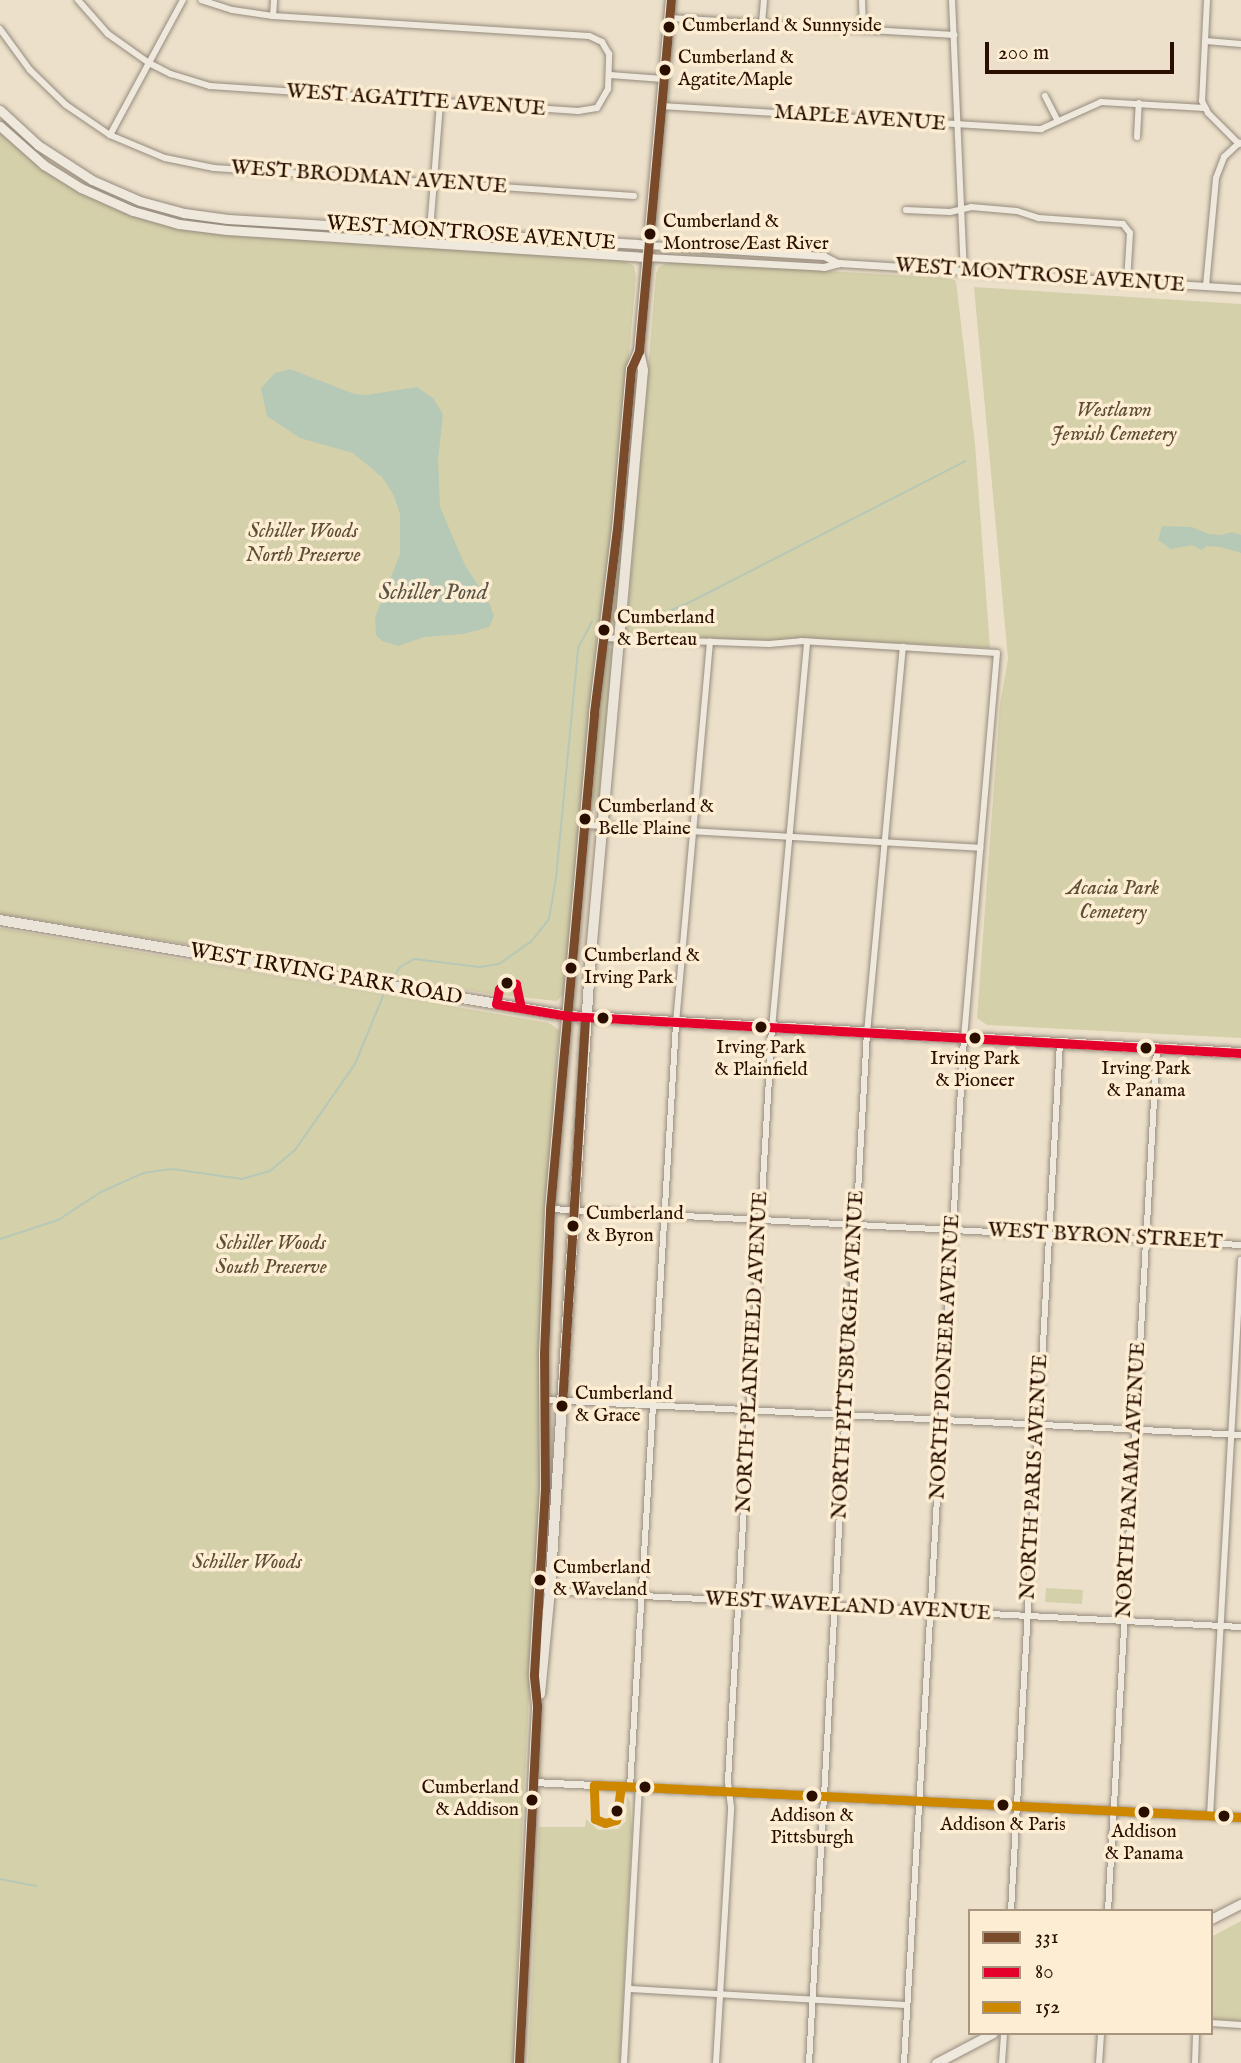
<!DOCTYPE html>
<style>
body{margin:0}
#map{position:relative;width:1241px;height:2063px;overflow:hidden;background:#ece0ca;font-family:"IM FELL English",serif}
div>[style]{position:absolute}
[style*='--x']{left:calc(var(--x)*1px);top:calc(var(--y)*1px);width:calc(var(--w)*1px);rotate:calc(var(--a)*1deg)}
.green>*{inset:0;background:#d4d0aa}
.water>*{inset:0;background:#b6c8b6}
.stream>*{height:2px;margin:-1px;padding:0 1px;transform-origin:1px;border-radius:1px;background:#b6c8b6}
.roads{filter:drop-shadow(0 0 2px #968b7d) drop-shadow(0 0 2px #968b7d)}
.minor>*{height:6px;margin:-3px;padding:0 3px;transform-origin:3px;border-radius:3px;background:#efe8dd}
.tertiary>*{height:7px;margin:-3.5px;padding:0 3.5px;transform-origin:3.5px;border-radius:3.5px;background:#efe8dd}
.secondary>*{height:9px;margin:-4.5px;padding:0 4.5px;transform-origin:4.5px;border-radius:4.5px;background:#efe8dd}
.primary>*{height:10px;margin:-5px;padding:0 5px;transform-origin:5px;border-radius:5px;background:#ebe4d8}
.bus-1>*{height:9px;margin:-4.5px;padding:0 4.5px;transform-origin:4.5px;border-radius:4.5px;background:#7a4b2a}
.bus-2>*{height:9px;margin:-4.5px;padding:0 4.5px;transform-origin:4.5px;border-radius:4.5px;background:#e4002b}
.bus-3>*{height:9px;margin:-4.5px;padding:0 4.5px;transform-origin:4.5px;border-radius:4.5px;background:#ce8800}
.dots>*{width:19px;height:19px;translate:-50% -50%;box-sizing:border-box;border:4px solid #fcedd3;border-radius:50%}
span{translate:-50% -50%;white-space:nowrap;text-align:center;line-height:1.15;-webkit-text-stroke:7px #fcedd3;paint-order:stroke}
.bus-label{font-size:19px;color:#2a0e00}
.left{translate:0 -50%;text-align:left}
.right{translate:-100% -50%;text-align:right}
.street-label{font-size:21px;color:#2a0e00}
.park-label{font-size:21px;color:#5e4d32;font-style:italic}
.water-label{font-size:23px;color:#595445;font-style:italic}
.legend{position:absolute;left:968px;top:1909px;width:245px;height:126px;box-sizing:border-box;background:#fcedd3;border:2px solid #a8947f;margin:0;padding:9px 12px;list-style:none;font-size:21px;color:#2a0e00}
.legend li{display:flex;align-items:center;gap:14px;height:35px}
.legend b{width:35px;border:2px solid #a8947f}
.scale{position:absolute;left:985px;top:42px;width:189px;height:32px;box-sizing:border-box;border:4px solid #2a0e00;border-top:0;padding-left:9px;font-size:21px;line-height:24px;white-space:nowrap;color:#2a0e00;-webkit-text-stroke:5px #fcedd3;paint-order:stroke}
</style>
<div id="map">
<div class="green">
<div style="clip-path:polygon(0 133px,41px 168px,83px 194px,126px 213px,178px 228px,218px 234px,622px 260px,634px 266px,636px 277px,615px 509px,594px 666px,565px 992px,557px 1001px,491px 994px,0 914px)"></div>
<div style="clip-path:polygon(670px 262px,949px 278px,956px 281px,975px 444px,990px 648px,800px 638px,766px 641px,626px 634px,656px 274px,659px 267px)"></div>
<div style="clip-path:polygon(974px 287px,1241px 304px,1241px 1038px,987px 1025px,977px 1018px,1000px 704px,1008px 659px)"></div>
<div style="clip-path:polygon(636px 374px,616px 622px,611px 622px,610px 612px)"></div>
<div style="clip-path:polygon(608px 648px,613px 649px,598px 808px,595px 810px,592px 795px,595px 744px,605px 652px)"></div>
<div style="clip-path:polygon(0 928px,549px 1023px,559px 1030px,541px 1281px,542px 1453px,523px 1812px,514px 2063px,0 2063px)"></div>
<div style="clip-path:polygon(1046px 1588px,1083px 1590px,1082px 1604px,1045px 1602px)"></div>
<div style="clip-path:polygon(627px 1795px,630px 1801px,632px 1832px,620px 2063px,528px 2063px,539px 1827px,585px 1827px,586px 1819px,598px 1830px,618px 1829px,626px 1821px)"></div>
<div style="clip-path:polygon(1241px 1921px,1241px 2021px,1211px 2019px,1211px 1937px)"></div>
</div>
<div class="water">
<div style="clip-path:polygon(290px 369px,354px 394px,367px 395px,417px 387px,433px 398px,443px 414px,438px 460px,440px 507px,464px 563px,490px 605px,494px 616px,489px 627px,463px 634px,424px 637px,398px 646px,382px 641px,376px 635px,375px 618px,400px 554px,400px 514px,394px 496px,382px 477px,353px 453px,300px 438px,267px 416px,261px 388px,275px 373px)"></div>
<div style="clip-path:polygon(1162px 526px,1192px 527px,1208px 534px,1222px 535px,1231px 532px,1241px 535px,1241px 553px,1221px 547px,1207px 546px,1202px 550px,1192px 545px,1171px 549px,1158px 540px)"></div>
</div>
<div class="stream">
<div style="--x:634;--y:615;--w:29;--a:-2"></div>
<div style="--x:663;--y:614;--w:34;--a:-24"></div>
<div style="--x:694;--y:600;--w:305;--a:-27.1"></div>
<div style="--x:395;--y:975;--w:9;--a:-58"></div>
<div style="--x:400;--y:967;--w:16;--a:-30"></div>
<div style="--x:414;--y:959;--w:66;--a:6.9"></div>
<div style="--x:480;--y:967;--w:19;--a:-9"></div>
<div style="--x:499;--y:964;--w:39;--a:-35"></div>
<div style="--x:531;--y:942;--w:29;--a:-52"></div>
<div style="--x:549;--y:919;--w:42;--a:-80.3"></div>
<div style="--x:556;--y:878;--w:231;--a:-84.5"></div>
<div style="--x:578;--y:648;--w:30;--a:-62"></div>
<div style="--x:0;--y:1239;--w:61;--a:-18.1"></div>
<div style="--x:58;--y:1220;--w:51;--a:-33.1"></div>
<div style="--x:101;--y:1192;--w:46;--a:-24.3"></div>
<div style="--x:143;--y:1173;--w:29;--a:-8"></div>
<div style="--x:172;--y:1169;--w:71;--a:8.1"></div>
<div style="--x:242;--y:1179;--w:29;--a:-16"></div>
<div style="--x:270;--y:1171;--w:33;--a:-40"></div>
<div style="--x:295;--y:1150;--w:105;--a:-55.1"></div>
<div style="--x:355;--y:1064;--w:74;--a:-67.6"></div>
<div style="--x:0;--y:1879;--w:37;--a:11"></div>
</div>
<div class="roads">
<div class="minor">
<div style="--x:78;--y:0;--w:45;--a:48.6"></div>
<div style="--x:108;--y:34;--w:50;--a:35.3"></div>
<div style="--x:149;--y:63;--w:25;--a:27"></div>
<div style="--x:171;--y:74;--w:41;--a:17.1"></div>
<div style="--x:210;--y:86;--w:369;--a:3.9"></div>
<div style="--x:578;--y:111;--w:19;--a:-9"></div>
<div style="--x:597;--y:108;--w:22;--a:-60"></div>
<div style="--x:608;--y:89;--w:35;--a:-88"></div>
<div style="--x:609;--y:54;--w:14;--a:-120"></div>
<div style="--x:602;--y:42;--w:14;--a:-155"></div>
<div style="--x:589;--y:36;--w:317;--a:-176.4"></div>
<div style="--x:273;--y:16;--w:41;--a:-171.7"></div>
<div style="--x:232;--y:10;--w:32;--a:-162"></div>
<div style="--x:862;--y:0;--w:29;--a:88"></div>
<div style="--x:952;--y:0;--w:271;--a:87.5"></div>
<div style="--x:1207;--y:0;--w:101;--a:92.8"></div>
<div style="--x:1202;--y:101;--w:13;--a:63"></div>
<div style="--x:1208;--y:113;--w:44;--a:45"></div>
<div style="--x:273;--y:16;--w:16;--a:-86"></div>
<div style="--x:669;--y:18;--w:286;--a:3.4"></div>
<div style="--x:762;--y:23;--w:23;--a:-85"></div>
<div style="--x:0;--y:29;--w:51;--a:53.8"></div>
<div style="--x:30;--y:70;--w:50;--a:44.2"></div>
<div style="--x:66;--y:105;--w:53;--a:34.3"></div>
<div style="--x:110;--y:135;--w:60;--a:22.7"></div>
<div style="--x:165;--y:158;--w:50;--a:11.5"></div>
<div style="--x:214;--y:168;--w:421;--a:3.8"></div>
<div style="--x:1206;--y:41;--w:35;--a:5"></div>
<div style="--x:610;--y:75;--w:53;--a:4.3"></div>
<div style="--x:1045;--y:96;--w:28;--a:63"></div>
<div style="--x:661;--y:106;--w:381;--a:3.5"></div>
<div style="--x:1041;--y:129;--w:66;--a:-24.2"></div>
<div style="--x:1101;--y:102;--w:103;--a:3.3"></div>
<div style="--x:110;--y:135;--w:153;--a:-61.6"></div>
<div style="--x:1137;--y:137;--w:34;--a:-87"></div>
<div style="--x:906;--y:210;--w:44;--a:2.6"></div>
<div style="--x:950;--y:212;--w:22;--a:-13"></div>
<div style="--x:971;--y:207;--w:46;--a:5"></div>
<div style="--x:1017;--y:211;--w:23;--a:18"></div>
<div style="--x:1039;--y:218;--w:84;--a:4.1"></div>
<div style="--x:1123;--y:224;--w:11;--a:52"></div>
<div style="--x:1130;--y:233;--w:49;--a:93.5"></div>
<div style="--x:429;--y:243;--w:141;--a:-85.5"></div>
<div style="--x:1206;--y:286;--w:108;--a:-84.7"></div>
<div style="--x:1216;--y:178;--w:22;--a:-69"></div>
<div style="--x:1224;--y:157;--w:21;--a:-43"></div>
<div style="--x:603;--y:638;--w:166;--a:2.1"></div>
<div style="--x:769;--y:644;--w:32;--a:-5"></div>
<div style="--x:801;--y:641;--w:196;--a:3.5"></div>
<div style="--x:997;--y:653;--w:386;--a:94.9"></div>
<div style="--x:964;--y:1038;--w:1027;--a:93.35"></div>
<div style="--x:584;--y:825;--w:397;--a:3.3"></div>
<div style="--x:550;--y:1209;--w:692;--a:2.98"></div>
<div style="--x:546;--y:1400;--w:696;--a:2.88"></div>
<div style="--x:547;--y:1591;--w:695;--a:2.97"></div>
<div style="--x:630;--y:1787;--w:765;--a:-86.55"></div>
<div style="--x:676;--y:1023;--w:383;--a:-84.9"></div>
<div style="--x:1210;--y:1816;--w:557;--a:-86.81"></div>
<div style="--x:1011;--y:1911;--w:869;--a:-86.77"></div>
<div style="--x:1108;--y:1911;--w:863;--a:-86.75"></div>
<div style="--x:629;--y:1989;--w:278;--a:3.3"></div>
<div style="--x:1211;--y:2023;--w:30;--a:4"></div>
<div style="--x:624;--y:2063;--w:276;--a:-86.9"></div>
<div style="--x:716;--y:2063;--w:256;--a:-86.6"></div>
<div style="--x:731;--y:1807;--w:26;--a:-97"></div>
<div style="--x:728;--y:1781;--w:754;--a:-86.66"></div>
<div style="--x:772;--y:1028;--w:388;--a:-84.8"></div>
<div style="--x:809;--y:2063;--w:1032;--a:-86.78"></div>
<div style="--x:867;--y:1033;--w:388;--a:-84.7"></div>
<div style="--x:1002;--y:2063;--w:30;--a:-86"></div>
<div style="--x:1099;--y:2063;--w:30;--a:-86"></div>
<div style="--x:1195;--y:2063;--w:30;--a:-88"></div>
</div>
<div class="tertiary">
<div style="--x:648;--y:245;--w:176;--a:3.6"></div>
<div style="--x:824;--y:256;--w:16;--a:27"></div>
<div style="--x:647;--y:257;--w:177;--a:3.2"></div>
<div style="--x:824;--y:267;--w:16;--a:-15"></div>
<div style="--x:839;--y:263;--w:403;--a:3.6"></div>
<div style="--x:533;--y:1782;--w:709;--a:2.83"></div>
</div>
<div class="secondary">
<div style="--x:0;--y:110;--w:52;--a:42.6"></div>
<div style="--x:38;--y:145;--w:64;--a:32.9"></div>
<div style="--x:92;--y:180;--w:52;--a:23.6"></div>
<div style="--x:140;--y:201;--w:46;--a:15.3"></div>
<div style="--x:184;--y:213;--w:44;--a:7.8"></div>
<div style="--x:228;--y:219;--w:421;--a:3.5"></div>
<div style="--x:0;--y:126;--w:59;--a:41.6"></div>
<div style="--x:44;--y:165;--w:44;--a:31.9"></div>
<div style="--x:81;--y:188;--w:57;--a:23.9"></div>
<div style="--x:133;--y:211;--w:48;--a:15.8"></div>
<div style="--x:179;--y:224;--w:48;--a:7.1"></div>
<div style="--x:227;--y:230;--w:421;--a:3.7"></div>
<div style="--x:1211;--y:1919;--w:34;--a:-27"></div>
<div style="--x:936;--y:2063;--w:64;--a:-27.8"></div>
</div>
<div class="primary">
<div style="--x:0;--y:920;--w:576;--a:9.59"></div>
<div style="--x:568;--y:1016;--w:674;--a:3.15"></div>
<div style="--x:540;--y:1694;--w:103;--a:-84.5"></div>
<div style="--x:550;--y:1591;--w:627;--a:-86.34"></div>
<div style="--x:590;--y:965;--w:597;--a:-84.91"></div>
<div style="--x:643;--y:370;--w:19;--a:-102"></div>
<div style="--x:519;--y:2063;--w:358;--a:-87.1"></div>
<div style="--x:537;--y:1705;--w:31;--a:-96"></div>
<div style="--x:534;--y:1674;--w:184;--a:-86.6"></div>
<div style="--x:545;--y:1490;--w:136;--a:-90.4"></div>
<div style="--x:544;--y:1354;--w:145;--a:-87.6"></div>
<div style="--x:550;--y:1209;--w:498;--a:-84.9"></div>
<div style="--x:594;--y:713;--w:185;--a:-82.9"></div>
<div style="--x:617;--y:529;--w:161;--a:-85"></div>
<div style="--x:631;--y:369;--w:20;--a:-66"></div>
<div style="--x:639;--y:351;--w:352;--a:-84.8"></div>
</div>
</div>
<div class="bus-1">
<div style="--x:562;--y:1406;--w:384;--a:-86.6"></div>
<div style="--x:519;--y:2063;--w:358;--a:-87.1"></div>
<div style="--x:537;--y:1705;--w:31;--a:-96"></div>
<div style="--x:534;--y:1674;--w:184;--a:-86.6"></div>
<div style="--x:545;--y:1490;--w:136;--a:-90.4"></div>
<div style="--x:544;--y:1354;--w:145;--a:-87.6"></div>
<div style="--x:550;--y:1209;--w:498;--a:-84.9"></div>
<div style="--x:594;--y:713;--w:185;--a:-82.9"></div>
<div style="--x:617;--y:529;--w:161;--a:-85"></div>
<div style="--x:631;--y:369;--w:20;--a:-66"></div>
<div style="--x:639;--y:351;--w:352;--a:-84.8"></div>
</div>
<div class="bus-2">
<div style="--x:521;--y:1008;--w:25;--a:-102"></div>
<div style="--x:516;--y:984;--w:12;--a:-175"></div>
<div style="--x:504;--y:983;--w:8;--a:130"></div>
<div style="--x:499;--y:989;--w:15;--a:101"></div>
<div style="--x:496;--y:1004;--w:73;--a:9.5"></div>
<div style="--x:568;--y:1016;--w:674;--a:3.15"></div>
</div>
<div class="bus-3">
<div style="--x:594;--y:1785;--w:27;--a:2"></div>
<div style="--x:621;--y:1786;--w:34;--a:98"></div>
<div style="--x:616;--y:1820;--w:11;--a:165"></div>
<div style="--x:605;--y:1823;--w:11;--a:-158"></div>
<div style="--x:595;--y:1819;--w:34;--a:-92"></div>
<div style="--x:621;--y:1786;--w:621;--a:2.86"></div>
</div>
<div class="dots">
<div style="left:669px;top:27px;background:#2a0e00"></div>
<div style="left:665px;top:70px;background:#2a0e00"></div>
<div style="left:650px;top:234px;background:#2a0e00"></div>
<div style="left:604px;top:630px;background:#2a0e00"></div>
<div style="left:585px;top:819px;background:#2a0e00"></div>
<div style="left:571px;top:968px;background:#2a0e00"></div>
<div style="left:507px;top:983px;background:#2a0e00"></div>
<div style="left:603px;top:1018px;background:#2a0e00"></div>
<div style="left:761px;top:1027px;background:#2a0e00"></div>
<div style="left:975px;top:1038px;background:#2a0e00"></div>
<div style="left:1146px;top:1048px;background:#2a0e00"></div>
<div style="left:573px;top:1226px;background:#2a0e00"></div>
<div style="left:562px;top:1406px;background:#2a0e00"></div>
<div style="left:540px;top:1580px;background:#2a0e00"></div>
<div style="left:645px;top:1787px;background:#2a0e00"></div>
<div style="left:812px;top:1796px;background:#2a0e00"></div>
<div style="left:532px;top:1800px;background:#2a0e00"></div>
<div style="left:1003px;top:1805px;background:#2a0e00"></div>
<div style="left:617px;top:1811px;background:#2a0e00"></div>
<div style="left:1144px;top:1812px;background:#2a0e00"></div>
<div style="left:1224px;top:1816px;background:#2a0e00"></div>
</div>
<div class="bus-label">
<span class="left" style="left:682px;top:27px">Cumberland &amp; Sunnyside</span>
<span class="left" style="left:678px;top:70px">Cumberland &amp;<br>Agatite/Maple</span>
<span class="left" style="left:663px;top:234px">Cumberland &amp;<br>Montrose/East River</span>
<span class="left" style="left:617px;top:630px">Cumberland<br>&amp; Berteau</span>
<span class="left" style="left:598px;top:819px">Cumberland &amp;<br>Belle Plaine</span>
<span class="left" style="left:584px;top:968px">Cumberland &amp;<br>Irving Park</span>
<span style="left:761px;top:1060px">Irving Park<br>&amp; Plainfield</span>
<span style="left:975px;top:1071px">Irving Park<br>&amp; Pioneer</span>
<span style="left:1146px;top:1081px">Irving Park<br>&amp; Panama</span>
<span class="left" style="left:586px;top:1226px">Cumberland<br>&amp; Byron</span>
<span class="left" style="left:575px;top:1406px">Cumberland<br>&amp; Grace</span>
<span class="left" style="left:553px;top:1580px">Cumberland<br>&amp; Waveland</span>
<span class="right" style="left:519px;top:1800px">Cumberland<br>&amp; Addison</span>
<span style="left:812px;top:1828px">Addison &amp;<br>Pittsburgh</span>
<span style="left:1003px;top:1826px">Addison &amp; Paris</span>
<span style="left:1144px;top:1844px">Addison<br>&amp; Panama</span>
</div>
<div class="street-label">
<span style="left:416px;top:101px;rotate:4deg">WEST AGATITE AVENUE</span>
<span style="left:860px;top:119px;rotate:4deg">MAPLE AVENUE</span>
<span style="left:369px;top:178px;rotate:4deg">WEST BRODMAN AVENUE</span>
<span style="left:471px;top:234px;rotate:4deg">WEST MONTROSE AVENUE</span>
<span style="left:1040px;top:276px;rotate:4deg">WEST MONTROSE AVENUE</span>
<span style="left:326px;top:975px;rotate:10deg">WEST IRVING PARK ROAD</span>
<span style="left:1105px;top:1237px;rotate:3deg">WEST BYRON STREET</span>
<span style="left:753px;top:1352px;rotate:-87deg">NORTH PLAINFIELD AVENUE</span>
<span style="left:849px;top:1355px;rotate:-87deg">NORTH PITTSBURGH AVENUE</span>
<span style="left:946px;top:1357px;rotate:-87deg">NORTH PIONEER AVENUE</span>
<span style="left:1035px;top:1477px;rotate:-87deg">NORTH PARIS AVENUE</span>
<span style="left:1132px;top:1480px;rotate:-87deg">NORTH PANAMA AVENUE</span>
<span style="left:848px;top:1607px;rotate:3deg">WEST WAVELAND AVENUE</span>
</div>
<div class="park-label">
<span style="left:1114px;top:423px">Westlawn<br>Jewish Cemetery</span>
<span style="left:303px;top:544px">Schiller Woods<br>North Preserve</span>
<span style="left:1113px;top:901px">Acacia Park<br>Cemetery</span>
<span style="left:271px;top:1256px">Schiller Woods<br>South Preserve</span>
<span style="left:247px;top:1563px">Schiller Woods</span>
</div>
<div class="water-label">
<span style="left:433px;top:593px">Schiller Pond</span>
</div>
<ul class="legend">
<li><b style="height:9px;background:#7a4b2a"></b>331</li>
<li><b style="height:9px;background:#e4002b"></b>80</li>
<li><b style="height:9px;background:#ce8800"></b>152</li>
</ul>
<div class="scale">200 m</div>
</div>
